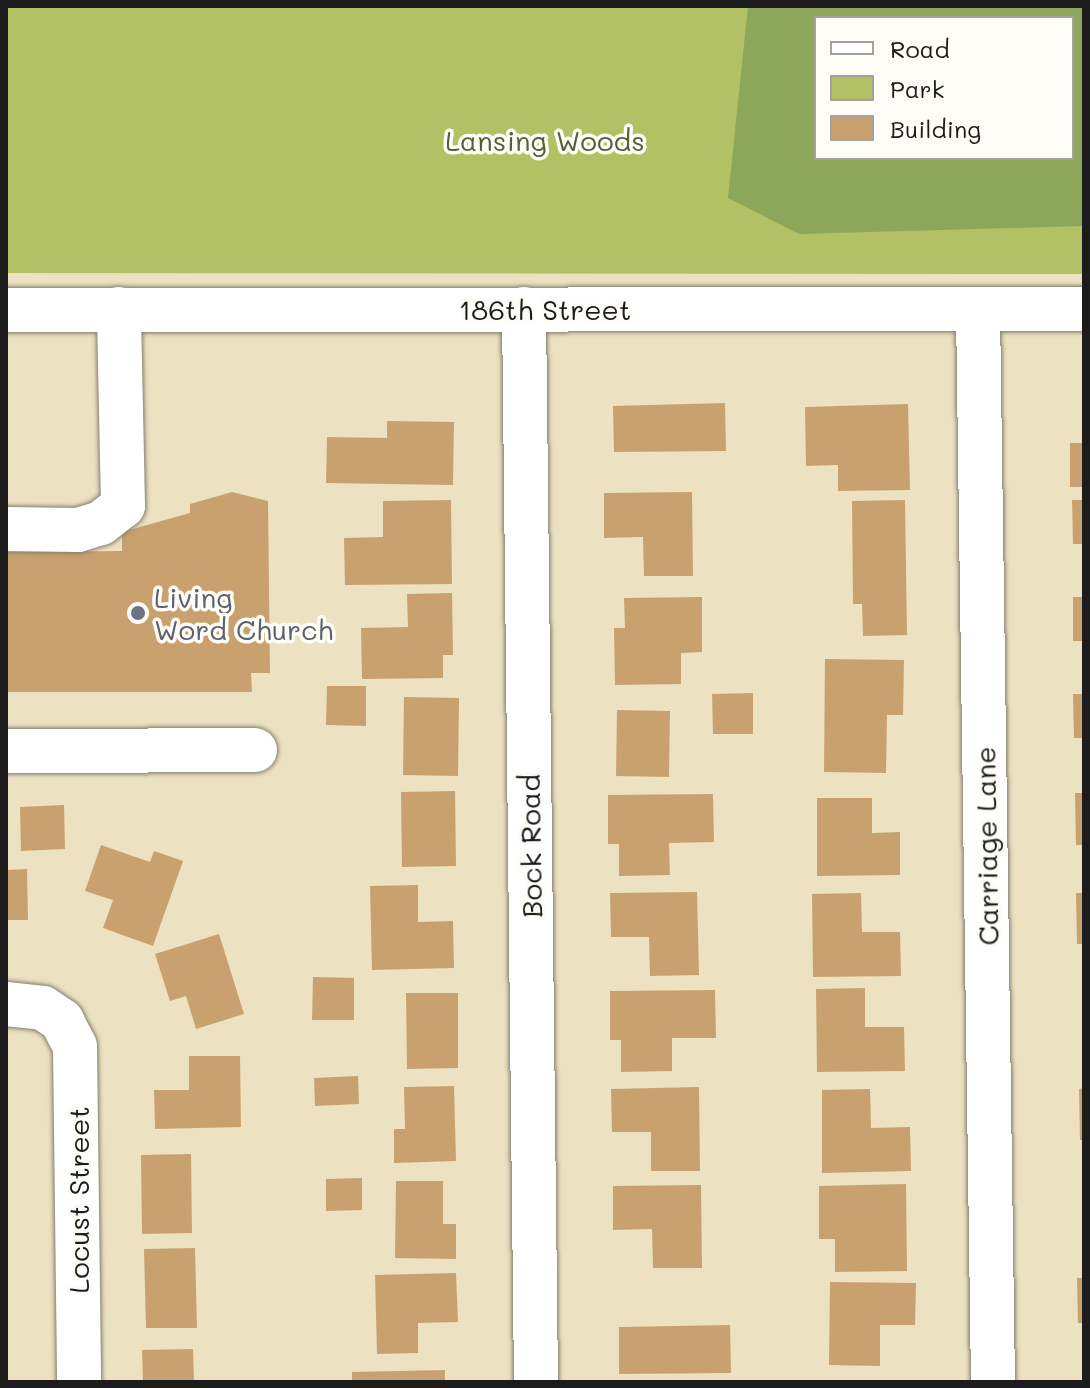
<!DOCTYPE html>
<style>
body{margin:0}
#map{position:relative;width:1090px;height:1388px;overflow:hidden;background:#ece2c1;font-family:Mali,sans-serif}
div>[style]{position:absolute}
[style*='--x']{left:calc(var(--x)*1px);top:calc(var(--y)*1px);width:calc(var(--w)*1px);rotate:calc(var(--a)*1deg)}
.green>*{inset:0;background:#b1c163}
.forest>*{inset:0;background:#8ca759}
.building>*{inset:0;background:#c9a16e}
.roads{filter:drop-shadow(0 0 2px #847f6e) drop-shadow(0 0 2px #847f6e)}
.minor>*{height:44px;margin:-22px;padding:0 22px;transform-origin:22px;border-radius:22px;background:#fff}
.dots>*{width:22px;height:22px;translate:-50% -50%;box-sizing:border-box;border:4px solid #fdfcf7;border-radius:50%}
span{translate:-50% -50%;white-space:nowrap;text-align:center;line-height:1.15;-webkit-text-stroke:7px #fdfcf7;paint-order:stroke}
.park-label{font-size:28px;color:#585e38}
.street-label{font-size:28px;color:#1c1c1c}
.worship-label{font-size:28px;color:#5b616d}
.left{translate:0 -50%;text-align:left}
.frame{position:absolute;inset:0;border:8px solid #1c1c1c;pointer-events:none}
.legend{position:absolute;left:814px;top:16px;width:260px;height:144px;box-sizing:border-box;background:#fdfcf7;border:2px solid #a3a29f;margin:0;padding:10px 14px;list-style:none;font-size:24px;color:#1c1c1c}
.legend li{display:flex;align-items:center;gap:16px;height:40px}
.legend b{width:40px;border:2px solid #a3a29f}
</style>
<div id="map">
<div class="green">
<div style="clip-path:polygon(evenodd,6px 6px,1084px 6px,1084px 274px,6px 273px,6px 6px,816px 18px,1072px 18px,1072px 158px,816px 158px,816px 18px)"></div>
</div>
<div class="forest">
<div style="clip-path:polygon(evenodd,748px 6px,1084px 6px,1084px 226px,799px 234px,728px 198px,748px 6px,816px 18px,1072px 18px,1072px 158px,816px 158px,816px 18px)"></div>
</div>
<div class="building">
<div style="clip-path:polygon(725px 403px,726px 451px,614px 452px,613px 406px)"></div>
<div style="clip-path:polygon(908px 404px,910px 490px,838px 491px,838px 465px,806px 466px,805px 407px)"></div>
<div style="clip-path:polygon(387px 421px,454px 422px,453px 485px,326px 483px,327px 437px,387px 438px)"></div>
<div style="clip-path:polygon(1070px 443px,1084px 443px,1084px 487px,1070px 487px)"></div>
<div style="clip-path:polygon(232px 492px,268px 501px,270px 673px,251px 673px,252px 692px,6px 692px,6px 552px,122px 551px,122px 532px,190px 513px,190px 504px)"></div>
<div style="clip-path:polygon(692px 492px,693px 576px,644px 576px,643px 537px,604px 538px,604px 493px)"></div>
<div style="clip-path:polygon(451px 500px,452px 584px,345px 585px,344px 538px,383px 537px,383px 501px)"></div>
<div style="clip-path:polygon(905px 500px,907px 635px,863px 636px,862px 604px,853px 604px,852px 501px)"></div>
<div style="clip-path:polygon(1072px 500px,1084px 500px,1084px 544px,1073px 544px)"></div>
<div style="clip-path:polygon(452px 593px,453px 655px,443px 655px,443px 678px,362px 679px,361px 628px,408px 627px,407px 594px)"></div>
<div style="clip-path:polygon(702px 597px,702px 652px,681px 653px,681px 684px,615px 685px,614px 628px,625px 628px,624px 598px)"></div>
<div style="clip-path:polygon(1073px 597px,1084px 597px,1084px 641px,1073px 641px)"></div>
<div style="clip-path:polygon(825px 659px,904px 660px,903px 715px,887px 715px,886px 773px,824px 772px)"></div>
<div style="clip-path:polygon(327px 686px,366px 686px,366px 726px,326px 725px)"></div>
<div style="clip-path:polygon(753px 693px,753px 734px,713px 734px,712px 694px)"></div>
<div style="clip-path:polygon(1073px 694px,1084px 694px,1084px 738px,1074px 738px)"></div>
<div style="clip-path:polygon(404px 697px,459px 698px,458px 776px,403px 775px)"></div>
<div style="clip-path:polygon(617px 710px,670px 711px,669px 777px,616px 776px)"></div>
<div style="clip-path:polygon(455px 791px,456px 866px,402px 867px,401px 792px)"></div>
<div style="clip-path:polygon(1075px 793px,1084px 793px,1084px 845px,1076px 845px)"></div>
<div style="clip-path:polygon(713px 794px,714px 842px,669px 843px,670px 875px,619px 876px,619px 844px,608px 844px,608px 795px)"></div>
<div style="clip-path:polygon(817px 798px,872px 798px,872px 833px,900px 832px,900px 875px,817px 876px)"></div>
<div style="clip-path:polygon(64px 805px,65px 849px,21px 851px,20px 807px)"></div>
<div style="clip-path:polygon(101px 845px,150px 862px,154px 851px,183px 861px,153px 946px,103px 928px,113px 900px,85px 891px)"></div>
<div style="clip-path:polygon(27px 869px,28px 920px,6px 920px,6px 870px)"></div>
<div style="clip-path:polygon(418px 885px,418px 922px,453px 921px,454px 968px,372px 970px,370px 886px)"></div>
<div style="clip-path:polygon(697px 892px,699px 975px,650px 976px,649px 937px,611px 937px,610px 893px)"></div>
<div style="clip-path:polygon(861px 893px,862px 932px,900px 932px,901px 976px,813px 977px,812px 894px)"></div>
<div style="clip-path:polygon(1076px 893px,1084px 893px,1084px 944px,1077px 944px)"></div>
<div style="clip-path:polygon(219px 934px,244px 1014px,196px 1029px,186px 996px,170px 1001px,155px 954px)"></div>
<div style="clip-path:polygon(313px 977px,354px 978px,354px 1020px,312px 1020px)"></div>
<div style="clip-path:polygon(865px 988px,865px 1027px,904px 1027px,905px 1071px,817px 1072px,816px 989px)"></div>
<div style="clip-path:polygon(715px 990px,716px 1038px,672px 1038px,672px 1071px,621px 1072px,621px 1040px,610px 1040px,610px 991px)"></div>
<div style="clip-path:polygon(406px 993px,458px 993px,458px 1068px,407px 1069px)"></div>
<div style="clip-path:polygon(189px 1056px,240px 1056px,241px 1127px,155px 1129px,154px 1090px,189px 1090px)"></div>
<div style="clip-path:polygon(358px 1076px,359px 1104px,315px 1106px,314px 1078px)"></div>
<div style="clip-path:polygon(454px 1086px,456px 1161px,394px 1163px,394px 1129px,405px 1129px,404px 1087px)"></div>
<div style="clip-path:polygon(699px 1087px,700px 1171px,651px 1171px,651px 1132px,612px 1132px,611px 1089px)"></div>
<div style="clip-path:polygon(1084px 1088px,1084px 1140px,1080px 1140px,1079px 1089px)"></div>
<div style="clip-path:polygon(870px 1089px,871px 1128px,910px 1127px,911px 1171px,822px 1173px,822px 1090px)"></div>
<div style="clip-path:polygon(191px 1154px,192px 1233px,142px 1234px,141px 1155px)"></div>
<div style="clip-path:polygon(362px 1178px,362px 1210px,326px 1211px,326px 1179px)"></div>
<div style="clip-path:polygon(396px 1181px,443px 1181px,443px 1224px,456px 1224px,456px 1259px,395px 1258px)"></div>
<div style="clip-path:polygon(906px 1184px,907px 1271px,835px 1272px,835px 1239px,819px 1239px,819px 1186px)"></div>
<div style="clip-path:polygon(701px 1185px,702px 1268px,653px 1268px,652px 1229px,613px 1230px,613px 1186px)"></div>
<div style="clip-path:polygon(195px 1248px,197px 1328px,146px 1328px,144px 1249px)"></div>
<div style="clip-path:polygon(456px 1273px,458px 1322px,418px 1323px,418px 1353px,377px 1354px,375px 1275px)"></div>
<div style="clip-path:polygon(1077px 1278px,1084px 1278px,1084px 1323px,1078px 1323px)"></div>
<div style="clip-path:polygon(830px 1282px,916px 1283px,915px 1325px,880px 1325px,880px 1366px,829px 1365px)"></div>
<div style="clip-path:polygon(730px 1325px,731px 1373px,619px 1374px,619px 1327px)"></div>
<div style="clip-path:polygon(193px 1349px,194px 1382px,143px 1382px,142px 1350px)"></div>
<div style="clip-path:polygon(445px 1370px,445px 1382px,352px 1382px,352px 1372px)"></div>
</div>
<div class="roads">
<div class="minor">
<div style="--x:524;--y:309;--w:1073;--a:89.36"></div>
<div style="--x:978;--y:309;--w:1073;--a:89.2"></div>
<div style="--x:6;--y:310;--w:1078;--a:-0.05"></div>
<div style="--x:6;--y:529;--w:72;--a:0.8"></div>
<div style="--x:78;--y:530;--w:24;--a:-17"></div>
<div style="--x:101;--y:523;--w:28;--a:-38"></div>
<div style="--x:123;--y:506;--w:197;--a:-91.2"></div>
<div style="--x:6;--y:751;--w:249;--a:-0.2"></div>
<div style="--x:6;--y:1004;--w:37;--a:6"></div>
<div style="--x:43;--y:1008;--w:23;--a:34"></div>
<div style="--x:62;--y:1021;--w:28;--a:63"></div>
<div style="--x:75;--y:1046;--w:336;--a:89.3"></div>
</div>
</div>
<div class="dots">
<div style="left:138px;top:613px;background:#6b7280"></div>
</div>
<div class="park-label">
<span style="left:545px;top:140px">Lansing Woods</span>
</div>
<div class="street-label">
<span style="left:545px;top:309px">186th Street</span>
<span style="left:530px;top:846px;rotate:-91deg">Bock Road</span>
<span style="left:986px;top:846px;rotate:-91deg">Carriage Lane</span>
<span style="left:78px;top:1200px;rotate:-90deg">Locust Street</span>
</div>
<div class="worship-label">
<span class="left" style="left:154px;top:613px">Living<br>Word Church</span>
</div>
<div class="frame"></div>
<ul class="legend">
<li><b style="height:10px;background:#fff"></b>Road</li>
<li><b style="height:22px;background:#b1c163"></b>Park</li>
<li><b style="height:22px;background:#c9a16e"></b>Building</li>
</ul>
</div>
